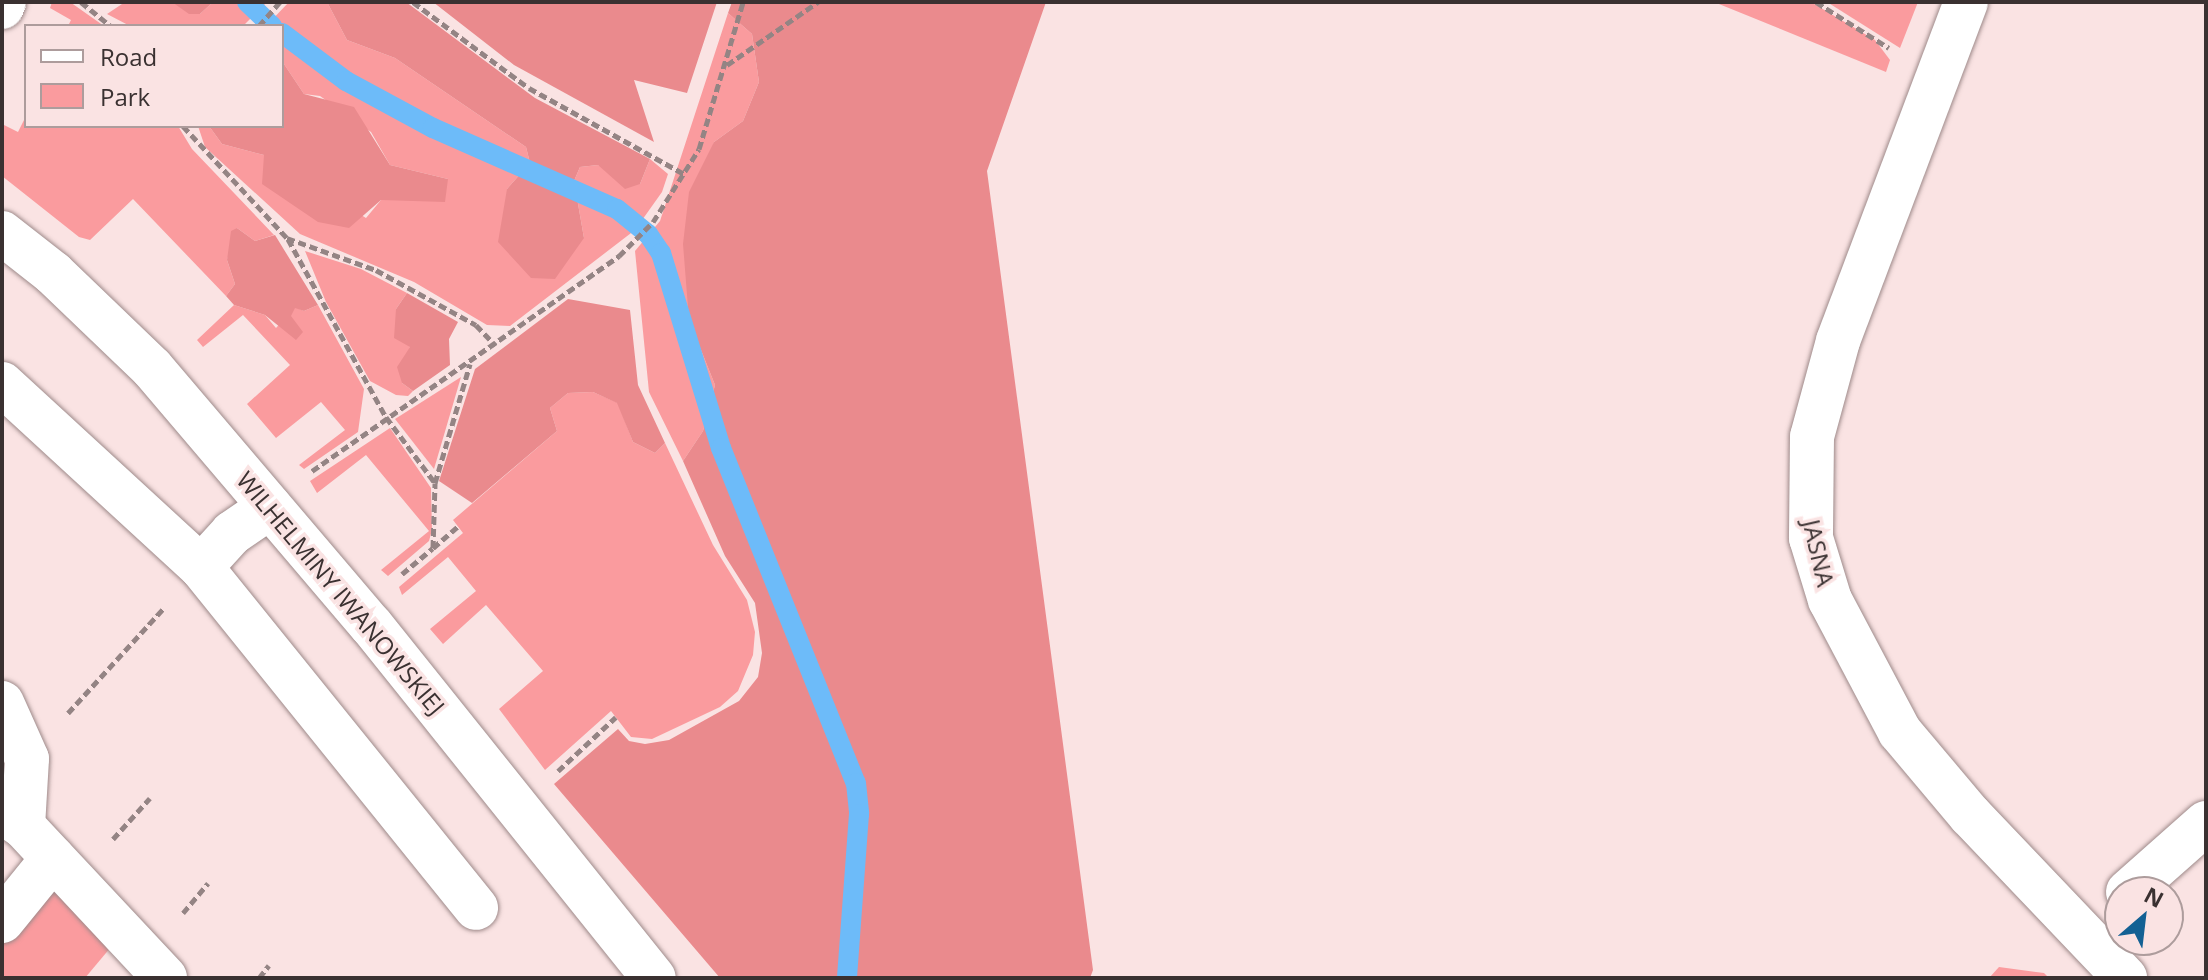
<!DOCTYPE html>
<style>
body{margin:0}
#map{position:relative;width:2208px;height:980px;overflow:hidden;background:#fae3e3;font-family:"Open Sans",sans-serif}
div>[style]{position:absolute}
[style*='--x']{left:calc(var(--x)*1px);top:calc(var(--y)*1px);width:calc(var(--w)*1px);rotate:calc(var(--a)*1deg)}
.green>*{inset:0;background:#fa9b9e}
.forest>*{inset:0;background:#ea8a8d}
.stream>*{height:20px;margin:-10px;padding:0 10px;transform-origin:10px;border-radius:10px;background:#6dbbf9}
.path>*{height:5px;margin-top:-2.5px;transform-origin:0;background:repeating-linear-gradient(90deg,#948484 0 8px,transparent 0 12px)}
.roads{filter:drop-shadow(0 0 2px #9e8a8a) drop-shadow(0 0 2px #9e8a8a)}
.street>*{height:44px;margin:-22px;padding:0 22px;transform-origin:22px;border-radius:22px;background:#fff}
span{translate:-50% -50%;white-space:nowrap;text-align:center;line-height:1.15;-webkit-text-stroke:7px #fae3e3;paint-order:stroke}
.street-label{font-size:24px;color:#3a3131}
.frame{position:absolute;inset:0;border:4px solid #3a3131;pointer-events:none}
.legend{position:absolute;left:24px;top:24px;width:260px;height:104px;box-sizing:border-box;background:#fae3e3;border:2px solid #ad9c9c;margin:0;padding:10px 14px;list-style:none;font-size:24px;color:#3a3131}
.legend li{display:flex;align-items:center;gap:16px;height:40px}
.legend b{width:40px;border:2px solid #ad9c9c}
.north{position:absolute;left:2104px;top:876px;width:80px;height:80px;box-sizing:border-box;background:#fae3e3;border:2px solid #ad9c9c;border-radius:50%;rotate:28deg;font-size:22px;font-weight:700;line-height:32px;text-align:center;color:#3a3131}
.north::after{content:'';display:block;margin:auto;width:28px;height:36px;background:#136194;clip-path:polygon(50% 0,100% 100%,50% 72%,0 100%)}
</style>
<div id="map">
<div class="green">
<div style="clip-path:polygon(52px 2px,70px 2px,104px 26px,68px 26px,71px 20px,50px 8px)"></div>
<div style="clip-path:polygon(125px 2px,172px 2px,200px 14px,213px 2px,267px 2px,243px 26px,130px 26px,107px 14px)"></div>
<div style="clip-path:polygon(289px 2px,327px 2px,347px 40px,395px 58px,526px 147px,530px 163px,507px 189px,584px 238px,574px 181px,580px 167px,598px 165px,640px 184px,650px 159px,668px 174px,662px 192px,635px 230px,510px 326px,487px 325px,414px 282px,300px 234px,205px 147px,198px 126px,209px 126px,222px 144px,264px 155px,366px 218px,381px 200px,448px 179px,390px 165px,371px 132px,320px 96px,304px 94px,282px 61px,282px 26px,266px 26px)"></div>
<div style="clip-path:polygon(1714px 2px,1811px 2px,1875px 40px,1890px 60px,1886px 72px)"></div>
<div style="clip-path:polygon(1827px 2px,1918px 2px,1900px 48px)"></div>
<div style="clip-path:polygon(728px 13px,752px 34px,759px 82px,743px 121px,714px 142px,689px 320px,715px 385px,703px 431px,683px 461px,649px 392px,635px 251px,660px 221px)"></div>
<div style="clip-path:polygon(26px 116px,26px 126px,178px 126px,192px 149px,274px 235px,255px 241px,237px 228px,227px 260px,235px 284px,226px 296px,133px 199px,90px 240px,79px 237px,2px 176px,2px 124px,18px 132px)"></div>
<div style="clip-path:polygon(305px 251px,361px 269px,407px 293px,396px 309px,410px 347px,402px 383px,413px 391px,408px 396px,396px 395px,370px 381px,326px 302px)"></div>
<div style="clip-path:polygon(234px 305px,265px 315px,276px 328px,295px 307px,304px 311px,318px 305px,364px 389px,358px 432px,304px 469px,299px 465px,345px 430px,321px 402px,276px 438px,247px 404px,290px 365px,243px 315px,203px 347px,197px 340px)"></div>
<div style="clip-path:polygon(461px 377px,434px 469px,395px 419px)"></div>
<div style="clip-path:polygon(593px 392px,618px 403px,633px 442px,655px 453px,665px 443px,713px 545px,747px 600px,755px 632px,753px 655px,738px 691px,720px 707px,652px 739px,631px 737px,611px 711px,545px 770px,499px 709px,543px 671px,486px 605px,443px 644px,430px 629px,476px 591px,448px 557px,402px 595px,399px 587px,463px 533px,453px 520px,557px 431px,550px 408px,568px 393px)"></div>
<div style="clip-path:polygon(390px 428px,431px 488px,432px 530px,429px 541px,388px 576px,381px 570px,429px 531px,366px 455px,317px 493px,310px 481px)"></div>
<div style="clip-path:polygon(45px 882px,111px 947px,85px 978px,2px 978px,2px 939px)"></div>
<div style="clip-path:polygon(1999px 967px,2044px 973px,2049px 978px,1989px 978px)"></div>
</div>
<div class="forest">
<div style="clip-path:polygon(172px 2px,213px 2px,200px 14px,189px 14px)"></div>
<div style="clip-path:polygon(327px 2px,406px 2px,535px 98px,650px 159px,640px 184px,625px 189px,598px 165px,580px 167px,574px 181px,584px 238px,555px 279px,531px 278px,498px 242px,507px 189px,530px 163px,526px 147px,395px 58px,347px 40px)"></div>
<div style="clip-path:polygon(433px 2px,717px 2px,687px 93px,634px 80px,654px 142px,514px 65px)"></div>
<div style="clip-path:polygon(732px 2px,1046px 2px,987px 171px,1093px 970px,1090px 978px,720px 978px,554px 784px,618px 729px,629px 741px,645px 744px,669px 740px,739px 701px,758px 677px,762px 653px,755px 603px,725px 556px,683px 461px,703px 431px,715px 385px,689px 320px,683px 244px,689px 192px,714px 142px,743px 121px,759px 82px,752px 34px,728px 13px)"></div>
<div style="clip-path:polygon(282px 61px,304px 94px,354px 107px,390px 165px,448px 179px,445px 202px,381px 200px,349px 228px,318px 222px,262px 184px,264px 155px,222px 144px,209px 126px,282px 126px)"></div>
<div style="clip-path:polygon(237px 228px,255px 241px,275px 235px,318px 305px,304px 311px,295px 308px,291px 316px,303px 332px,296px 340px,265px 315px,234px 305px,226px 296px,235px 284px,227px 260px,231px 231px)"></div>
<div style="clip-path:polygon(407px 293px,458px 322px,449px 339px,450px 365px,413px 391px,402px 383px,397px 367px,410px 347px,394px 338px,396px 309px)"></div>
<div style="clip-path:polygon(568px 299px,630px 310px,638px 385px,665px 443px,655px 453px,633px 442px,617px 403px,593px 392px,568px 393px,550px 408px,557px 431px,472px 503px,439px 481px,475px 369px)"></div>
</div>
<div class="stream">
<div style="--x:247;--y:2;--w:35;--a:44"></div>
<div style="--x:282;--y:33;--w:80;--a:36.9"></div>
<div style="--x:346;--y:81;--w:99;--a:28.4"></div>
<div style="--x:433;--y:128;--w:201;--a:23.8"></div>
<div style="--x:617;--y:209;--w:40;--a:39"></div>
<div style="--x:648;--y:234;--w:23;--a:56"></div>
<div style="--x:661;--y:253;--w:204;--a:72.9"></div>
<div style="--x:721;--y:448;--w:361;--a:68.1"></div>
<div style="--x:856;--y:783;--w:31;--a:84"></div>
<div style="--x:859;--y:814;--w:164;--a:94.2"></div>
</div>
<div class="path">
<div style="--x:81;--y:2;--w:38;--a:39"></div>
<div style="--x:413;--y:2;--w:144;--a:36.6"></div>
<div style="--x:529;--y:88;--w:177;--a:29"></div>
<div style="--x:1816;--y:2;--w:86;--a:32.2"></div>
<div style="--x:259;--y:26;--w:32;--a:-49"></div>
<div style="--x:727;--y:65;--w:111;--a:-34.7"></div>
<div style="--x:183;--y:126;--w:153;--a:47.1"></div>
<div style="--x:287;--y:238;--w:95;--a:19.8"></div>
<div style="--x:376;--y:270;--w:114;--a:28.8"></div>
<div style="--x:476;--y:325;--w:28;--a:46"></div>
<div style="--x:288;--y:239;--w:203;--a:61.2"></div>
<div style="--x:386;--y:417;--w:82;--a:53.4"></div>
<div style="--x:312;--y:471;--w:375;--a:-35"></div>
<div style="--x:619;--y:256;--w:48;--a:-45"></div>
<div style="--x:653;--y:222;--w:86;--a:-57.8"></div>
<div style="--x:699;--y:149;--w:153;--a:-73.3"></div>
<div style="--x:433;--y:548;--w:33;--a:-41"></div>
<div style="--x:402;--y:574;--w:40;--a:-40"></div>
<div style="--x:433;--y:548;--w:65;--a:-88.2"></div>
<div style="--x:435;--y:483;--w:124;--a:-73.6"></div>
<div style="--x:68;--y:713;--w:142;--a:-47.6"></div>
<div style="--x:558;--y:771;--w:79;--a:-43"></div>
<div style="--x:113;--y:839;--w:55;--a:-47.9"></div>
<div style="--x:183;--y:913;--w:39;--a:-50"></div>
<div style="--x:259;--y:978;--w:16;--a:-52"></div>
</div>
<div class="roads">
<div class="street">
<div style="--x:1966;--y:2;--w:362;--a:110.7"></div>
<div style="--x:1838;--y:341;--w:99;--a:105.2"></div>
<div style="--x:1812;--y:437;--w:101;--a:90.6"></div>
<div style="--x:1811;--y:538;--w:65;--a:73"></div>
<div style="--x:1830;--y:600;--w:149;--a:62.1"></div>
<div style="--x:1900;--y:732;--w:109;--a:49.9"></div>
<div style="--x:1970;--y:815;--w:225;--a:46.4"></div>
<div style="--x:2;--y:7;--w:5;--a:-68"></div>
<div style="--x:2;--y:233;--w:65;--a:38.1"></div>
<div style="--x:53;--y:273;--w:137;--a:43.8"></div>
<div style="--x:152;--y:368;--w:338;--a:49.6"></div>
<div style="--x:371;--y:625;--w:452;--a:51.3"></div>
<div style="--x:2;--y:384;--w:270;--a:42.6"></div>
<div style="--x:201;--y:567;--w:438;--a:51.1"></div>
<div style="--x:201;--y:567;--w:46;--a:-47.6"></div>
<div style="--x:232;--y:533;--w:46;--a:-34.4"></div>
<div style="--x:2;--y:703;--w:61;--a:65.9"></div>
<div style="--x:27;--y:759;--w:67;--a:93.4"></div>
<div style="--x:2;--y:812;--w:25;--a:34"></div>
<div style="--x:23;--y:826;--w:208;--a:46.9"></div>
<div style="--x:2128;--y:892;--w:104;--a:-41.5"></div>
<div style="--x:2;--y:921;--w:81;--a:-51"></div>
</div>
</div>
<div class="street-label">
<span style="left:1819px;top:553px;rotate:77deg">JASNA</span>
<span style="left:341px;top:593px;rotate:50deg">WILHELMINY IWANOWSKIEJ</span>
</div>
<div class="frame"></div>
<ul class="legend">
<li><b style="height:10px;background:#fff"></b>Road</li>
<li><b style="height:22px;background:#fa9b9e"></b>Park</li>
</ul>
<div class="north">N</div>
</div>
